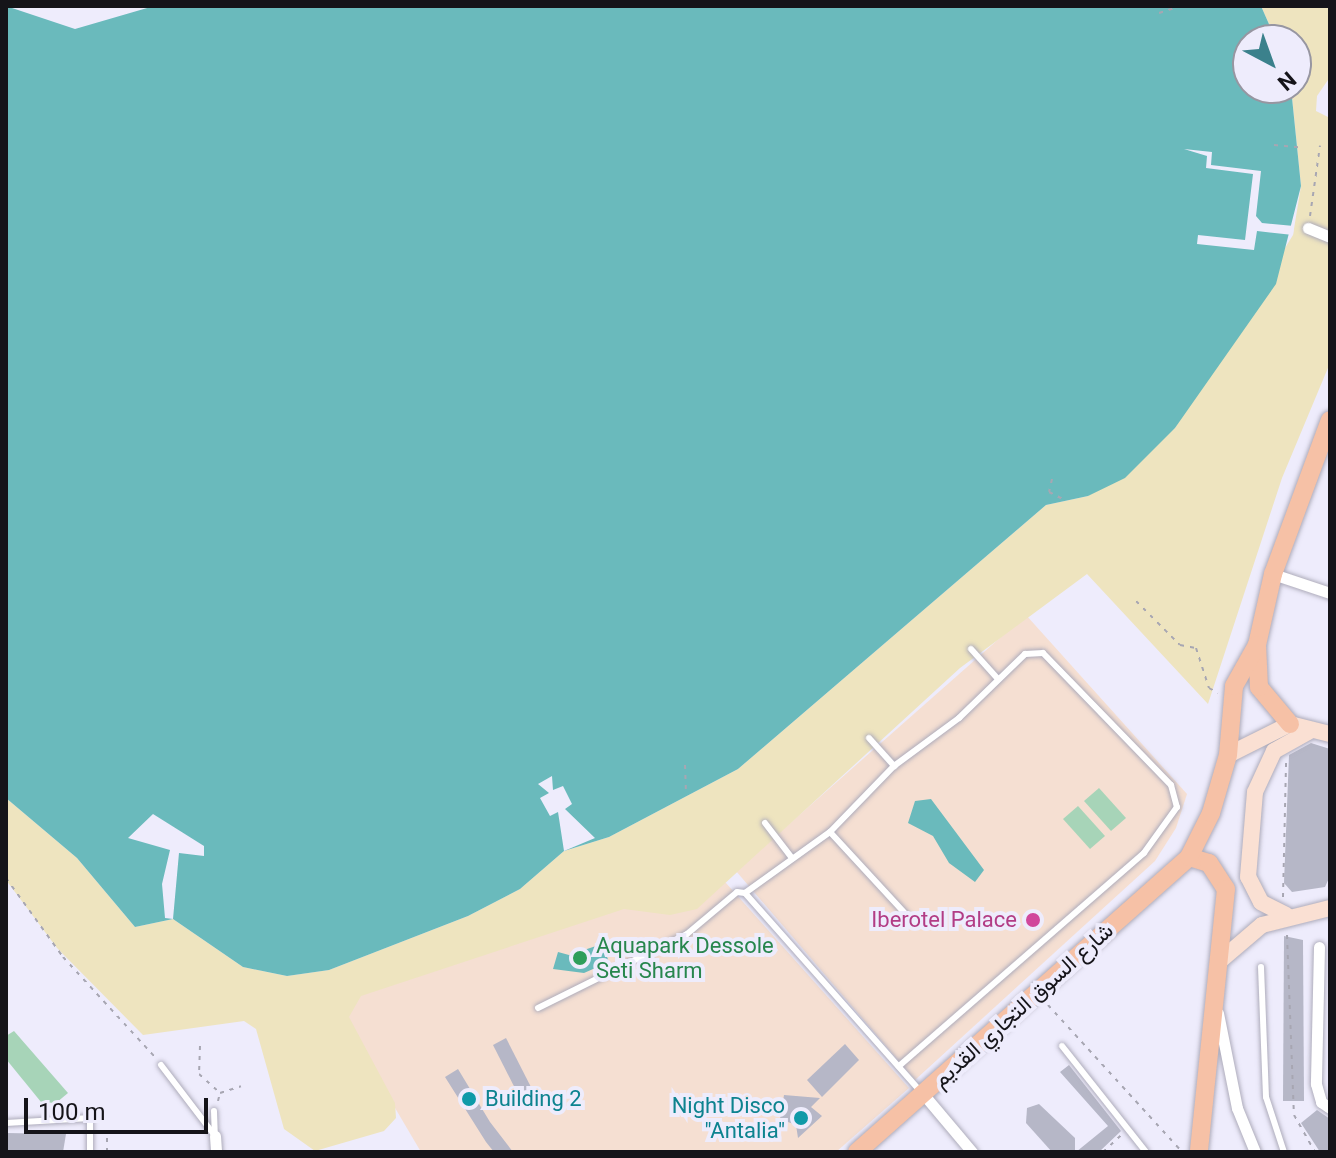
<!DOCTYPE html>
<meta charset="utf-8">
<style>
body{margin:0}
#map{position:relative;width:1336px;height:1158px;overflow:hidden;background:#eeecfc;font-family:Roboto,Vazirmatn,sans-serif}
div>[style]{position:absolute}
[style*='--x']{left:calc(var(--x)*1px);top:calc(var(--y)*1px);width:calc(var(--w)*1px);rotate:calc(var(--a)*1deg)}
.commercial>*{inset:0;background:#f5dfd2}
.green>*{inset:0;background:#a7d4b8}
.sand>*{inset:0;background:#eee4bf}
.water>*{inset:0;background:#6ababc}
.pier>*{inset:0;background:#eeecfc}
.building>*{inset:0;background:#b6b7c7}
.path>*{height:2px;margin-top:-1px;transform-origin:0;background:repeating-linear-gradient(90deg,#a7a6b2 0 4px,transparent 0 10px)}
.roads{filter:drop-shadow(0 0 2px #aeacbb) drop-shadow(0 0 2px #aeacbb)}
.lane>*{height:6px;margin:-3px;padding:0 3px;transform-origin:3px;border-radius:3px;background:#fff}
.street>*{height:11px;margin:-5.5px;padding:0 5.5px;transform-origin:5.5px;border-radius:5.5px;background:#fff}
.secondary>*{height:16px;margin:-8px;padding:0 8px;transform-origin:8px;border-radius:8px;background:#fae0d3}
.primary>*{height:18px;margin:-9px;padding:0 9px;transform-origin:9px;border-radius:9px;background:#f6c1a6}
.dots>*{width:22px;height:22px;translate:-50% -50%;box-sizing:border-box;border:4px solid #eeecfc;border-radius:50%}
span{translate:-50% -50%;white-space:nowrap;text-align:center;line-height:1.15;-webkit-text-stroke:8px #eeecfc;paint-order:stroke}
.hotel-label{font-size:22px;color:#b23c85}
.right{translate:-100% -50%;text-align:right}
.leisure-label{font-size:22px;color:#27864d}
.left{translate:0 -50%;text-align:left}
.street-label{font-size:22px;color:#151419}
.culture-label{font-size:22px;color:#0d838f}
.frame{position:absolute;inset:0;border:8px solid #151419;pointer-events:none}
.north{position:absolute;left:1232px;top:24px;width:80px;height:80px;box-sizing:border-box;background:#eeecfc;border:2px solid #9796a1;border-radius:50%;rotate:139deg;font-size:22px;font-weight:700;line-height:32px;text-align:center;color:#151419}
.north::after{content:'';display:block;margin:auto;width:28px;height:36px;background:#3b818c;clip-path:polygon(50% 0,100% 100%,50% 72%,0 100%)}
.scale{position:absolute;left:24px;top:1098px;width:184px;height:36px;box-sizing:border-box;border:4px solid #151419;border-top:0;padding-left:10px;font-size:24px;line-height:28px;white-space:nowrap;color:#151419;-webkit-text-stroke:6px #eeecfc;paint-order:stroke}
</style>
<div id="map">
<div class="commercial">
<div style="clip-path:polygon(1026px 615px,1187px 794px,1176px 828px,1155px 861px,915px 1080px,736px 871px)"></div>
<div style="clip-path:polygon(633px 872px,726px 883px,909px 1088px,836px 1152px,421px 1152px,345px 1023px,338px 998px)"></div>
</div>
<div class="green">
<div style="clip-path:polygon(1099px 788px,1126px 818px,1111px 831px,1084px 801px)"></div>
<div style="clip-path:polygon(1078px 806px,1105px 836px,1090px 849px,1063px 819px)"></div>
<div style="clip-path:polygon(14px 1031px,68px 1093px,56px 1103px,41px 1102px,6px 1059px,6px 1036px)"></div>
</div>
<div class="sand">
<div style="clip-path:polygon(1261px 6px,1330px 6px,1330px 77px,1317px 96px,1316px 111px,1330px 118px,1330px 363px,1282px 478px,1208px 704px,1087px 574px,960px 668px,697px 909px,670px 915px,624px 909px,361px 996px,349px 1017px,395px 1103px,396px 1118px,384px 1131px,315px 1151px,284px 1129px,256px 1029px,244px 1021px,143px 1035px,57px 948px,6px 880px,6px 798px,77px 858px,135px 927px,173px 919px,243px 967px,287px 976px,329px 970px,468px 916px,520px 889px,564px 851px,609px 837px,738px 769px,1046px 505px,1088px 496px,1175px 428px,1293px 235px,1301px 186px,1291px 88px,1296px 40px,1276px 40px)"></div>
</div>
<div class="water">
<div style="clip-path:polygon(6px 6px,75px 29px,154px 6px,1261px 6px,1276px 40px,1248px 40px,1248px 88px,1291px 88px,1301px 186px,1276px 284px,1175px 428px,1125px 478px,1088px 496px,1046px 505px,738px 769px,609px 837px,564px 851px,520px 889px,468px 916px,329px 970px,287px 976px,243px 967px,173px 919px,135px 927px,77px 858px,6px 798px)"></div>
<div style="clip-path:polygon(931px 799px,984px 870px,975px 882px,949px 863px,933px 836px,908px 823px,915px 801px)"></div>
<div style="clip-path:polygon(602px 944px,609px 962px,584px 973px,553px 969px,558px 952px,569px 955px)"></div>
</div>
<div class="pier">
<div style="clip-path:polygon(1184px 149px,1212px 152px,1211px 165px,1261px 171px,1256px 216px,1262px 223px,1294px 226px,1293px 235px,1257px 231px,1254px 250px,1197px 244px,1198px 235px,1245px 240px,1253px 174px,1206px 168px,1207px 156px)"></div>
<div style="clip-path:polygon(552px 776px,553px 790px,563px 786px,572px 804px,565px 809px,595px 838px,564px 851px,558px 812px,550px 816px,540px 798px,549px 793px,538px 784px)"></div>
<div style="clip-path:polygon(153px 814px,204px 846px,204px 856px,179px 853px,173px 919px,165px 918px,162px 884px,170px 850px,128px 838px)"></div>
</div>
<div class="building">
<div style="clip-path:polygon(1311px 743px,1330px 749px,1330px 876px,1325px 887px,1292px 892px,1284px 883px,1289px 755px)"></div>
<div style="clip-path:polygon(1284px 936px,1303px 940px,1304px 1101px,1283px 1101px)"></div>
<div style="clip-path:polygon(506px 1038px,534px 1093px,521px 1100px,493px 1045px)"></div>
<div style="clip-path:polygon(845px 1044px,859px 1060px,822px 1097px,807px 1080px)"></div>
<div style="clip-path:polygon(1069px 1065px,1121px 1131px,1099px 1152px,1076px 1152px,1108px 1126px,1060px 1072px)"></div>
<div style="clip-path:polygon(458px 1069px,490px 1122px,513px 1152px,494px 1152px,486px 1142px,445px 1077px)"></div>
<div style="clip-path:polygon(784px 1095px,820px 1098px,811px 1107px,822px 1116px,798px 1138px,796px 1125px,780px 1119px)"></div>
<div style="clip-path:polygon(1039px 1104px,1075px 1138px,1075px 1152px,1052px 1152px,1026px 1123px,1027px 1108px)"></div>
<div style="clip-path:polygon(1317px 1110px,1330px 1119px,1330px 1152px,1320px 1152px,1301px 1123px)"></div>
<div style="clip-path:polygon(6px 1133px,66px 1134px,63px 1152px,6px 1152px)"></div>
</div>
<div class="path">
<div style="--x:1159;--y:13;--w:22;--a:-18"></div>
<div style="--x:1274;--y:145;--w:25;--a:5"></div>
<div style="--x:1310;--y:216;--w:71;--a:-81.9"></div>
<div style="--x:1052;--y:479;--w:13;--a:103"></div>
<div style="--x:1049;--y:492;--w:16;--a:27"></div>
<div style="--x:1136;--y:601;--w:62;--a:45"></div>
<div style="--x:1180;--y:645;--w:16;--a:11"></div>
<div style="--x:1196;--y:648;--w:42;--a:72"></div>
<div style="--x:1209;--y:688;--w:10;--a:29"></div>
<div style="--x:685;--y:765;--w:26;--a:88"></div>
<div style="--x:6;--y:878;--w:97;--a:54.2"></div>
<div style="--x:63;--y:957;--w:137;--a:47.4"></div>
<div style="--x:1283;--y:897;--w:137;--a:-88.7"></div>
<div style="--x:1287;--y:935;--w:180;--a:87.8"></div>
<div style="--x:1294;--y:1115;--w:43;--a:60.4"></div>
<div style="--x:1048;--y:1005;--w:199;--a:47.6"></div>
<div style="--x:200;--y:1046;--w:28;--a:92"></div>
<div style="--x:199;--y:1074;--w:28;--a:42"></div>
<div style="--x:218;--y:1101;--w:8;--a:-76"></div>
<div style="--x:220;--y:1093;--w:22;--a:-18"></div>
<div style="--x:107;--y:1152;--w:18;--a:-90"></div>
<div style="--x:1103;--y:1152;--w:25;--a:-43"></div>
</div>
<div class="roads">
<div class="lane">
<div style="--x:971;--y:649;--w:39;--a:48"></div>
<div style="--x:869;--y:738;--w:38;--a:48"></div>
<div style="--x:765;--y:823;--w:44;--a:52.4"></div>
<div style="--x:830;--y:832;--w:121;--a:47.3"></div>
<div style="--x:745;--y:893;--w:264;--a:48.5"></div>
<div style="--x:1261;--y:967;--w:130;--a:87.8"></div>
<div style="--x:1266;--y:1097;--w:58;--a:71.9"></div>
<div style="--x:538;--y:1008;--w:166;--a:-26.4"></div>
<div style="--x:687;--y:934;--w:65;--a:-40"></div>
<div style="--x:737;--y:892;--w:8;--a:7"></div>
<div style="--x:745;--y:893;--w:105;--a:-35.7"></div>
<div style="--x:830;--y:832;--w:92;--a:-45.9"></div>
<div style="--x:894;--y:766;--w:81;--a:-36.4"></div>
<div style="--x:959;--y:718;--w:92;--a:-44.1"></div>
<div style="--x:1025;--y:654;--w:18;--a:-3"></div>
<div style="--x:1043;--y:653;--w:184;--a:45.9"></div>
<div style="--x:1171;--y:785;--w:23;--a:75"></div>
<div style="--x:1177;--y:807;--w:57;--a:125.7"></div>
<div style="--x:1144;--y:853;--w:325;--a:139"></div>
<div style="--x:1062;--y:1046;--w:135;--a:51.6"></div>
<div style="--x:161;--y:1065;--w:89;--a:52.7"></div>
<div style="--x:214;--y:1111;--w:24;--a:88"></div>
<div style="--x:6;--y:1123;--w:84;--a:-3.4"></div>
<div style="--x:90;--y:1118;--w:34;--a:90"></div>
</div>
<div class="street">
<div style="--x:1308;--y:228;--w:24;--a:22"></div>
<div style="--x:1273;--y:574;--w:60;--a:18.4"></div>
<div style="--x:1319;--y:947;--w:137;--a:91.3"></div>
<div style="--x:1316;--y:1084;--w:19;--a:74"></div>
<div style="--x:1321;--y:1102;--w:11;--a:34"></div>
<div style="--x:1218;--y:1013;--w:97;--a:78.7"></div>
<div style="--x:1237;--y:1108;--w:48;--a:67.8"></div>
<div style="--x:924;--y:1095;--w:75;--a:49.9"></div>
<div style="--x:215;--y:1136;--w:16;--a:86"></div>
</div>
<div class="secondary">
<div style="--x:1228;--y:755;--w:69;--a:-26.6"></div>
<div style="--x:1290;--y:724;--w:41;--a:14"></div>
<div style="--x:1286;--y:915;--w:28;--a:-153"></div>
<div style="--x:1261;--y:902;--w:28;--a:-117"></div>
<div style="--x:1248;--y:877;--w:85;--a:-85.3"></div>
<div style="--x:1255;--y:792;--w:45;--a:-65.1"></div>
<div style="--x:1274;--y:751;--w:41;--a:-29.1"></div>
<div style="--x:1221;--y:960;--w:54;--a:-40.5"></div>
<div style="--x:1262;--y:925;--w:70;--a:-14"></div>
</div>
<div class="primary">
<div style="--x:1290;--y:724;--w:48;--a:-130"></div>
<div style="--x:1259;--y:687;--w:42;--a:-92.7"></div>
<div style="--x:1257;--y:645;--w:73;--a:-77.3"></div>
<div style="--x:1273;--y:574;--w:164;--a:-69.7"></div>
<div style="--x:1189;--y:857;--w:21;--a:17"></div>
<div style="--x:1209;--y:863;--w:31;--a:57"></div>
<div style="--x:1226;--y:889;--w:264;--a:95.9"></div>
<div style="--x:857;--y:1152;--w:444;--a:-41.6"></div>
<div style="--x:1189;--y:857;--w:49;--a:-63.4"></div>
<div style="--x:1211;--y:813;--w:60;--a:-73.7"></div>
<div style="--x:1228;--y:755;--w:69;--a:-85"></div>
<div style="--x:1234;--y:686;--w:47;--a:-60.7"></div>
</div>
</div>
<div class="dots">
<div style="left:1033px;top:920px;background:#d1479c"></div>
<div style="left:580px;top:958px;background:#2e9e5b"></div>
<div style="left:469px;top:1099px;background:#0f9aa8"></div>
<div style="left:801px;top:1118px;background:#0f9aa8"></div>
</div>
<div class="hotel-label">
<span class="right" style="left:1017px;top:920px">Iberotel Palace</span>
</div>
<div class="leisure-label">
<span class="left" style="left:596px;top:958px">Aquapark Dessole<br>Seti Sharm</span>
</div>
<div class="street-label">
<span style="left:1023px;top:1005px;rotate:-42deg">شارع السوق التجاري القديم</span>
</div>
<div class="culture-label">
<span class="left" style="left:485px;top:1099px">Building 2</span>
<span class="right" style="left:785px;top:1118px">Night Disco<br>"Antalia"</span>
</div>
<div class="frame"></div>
<div class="north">N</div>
<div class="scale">100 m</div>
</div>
